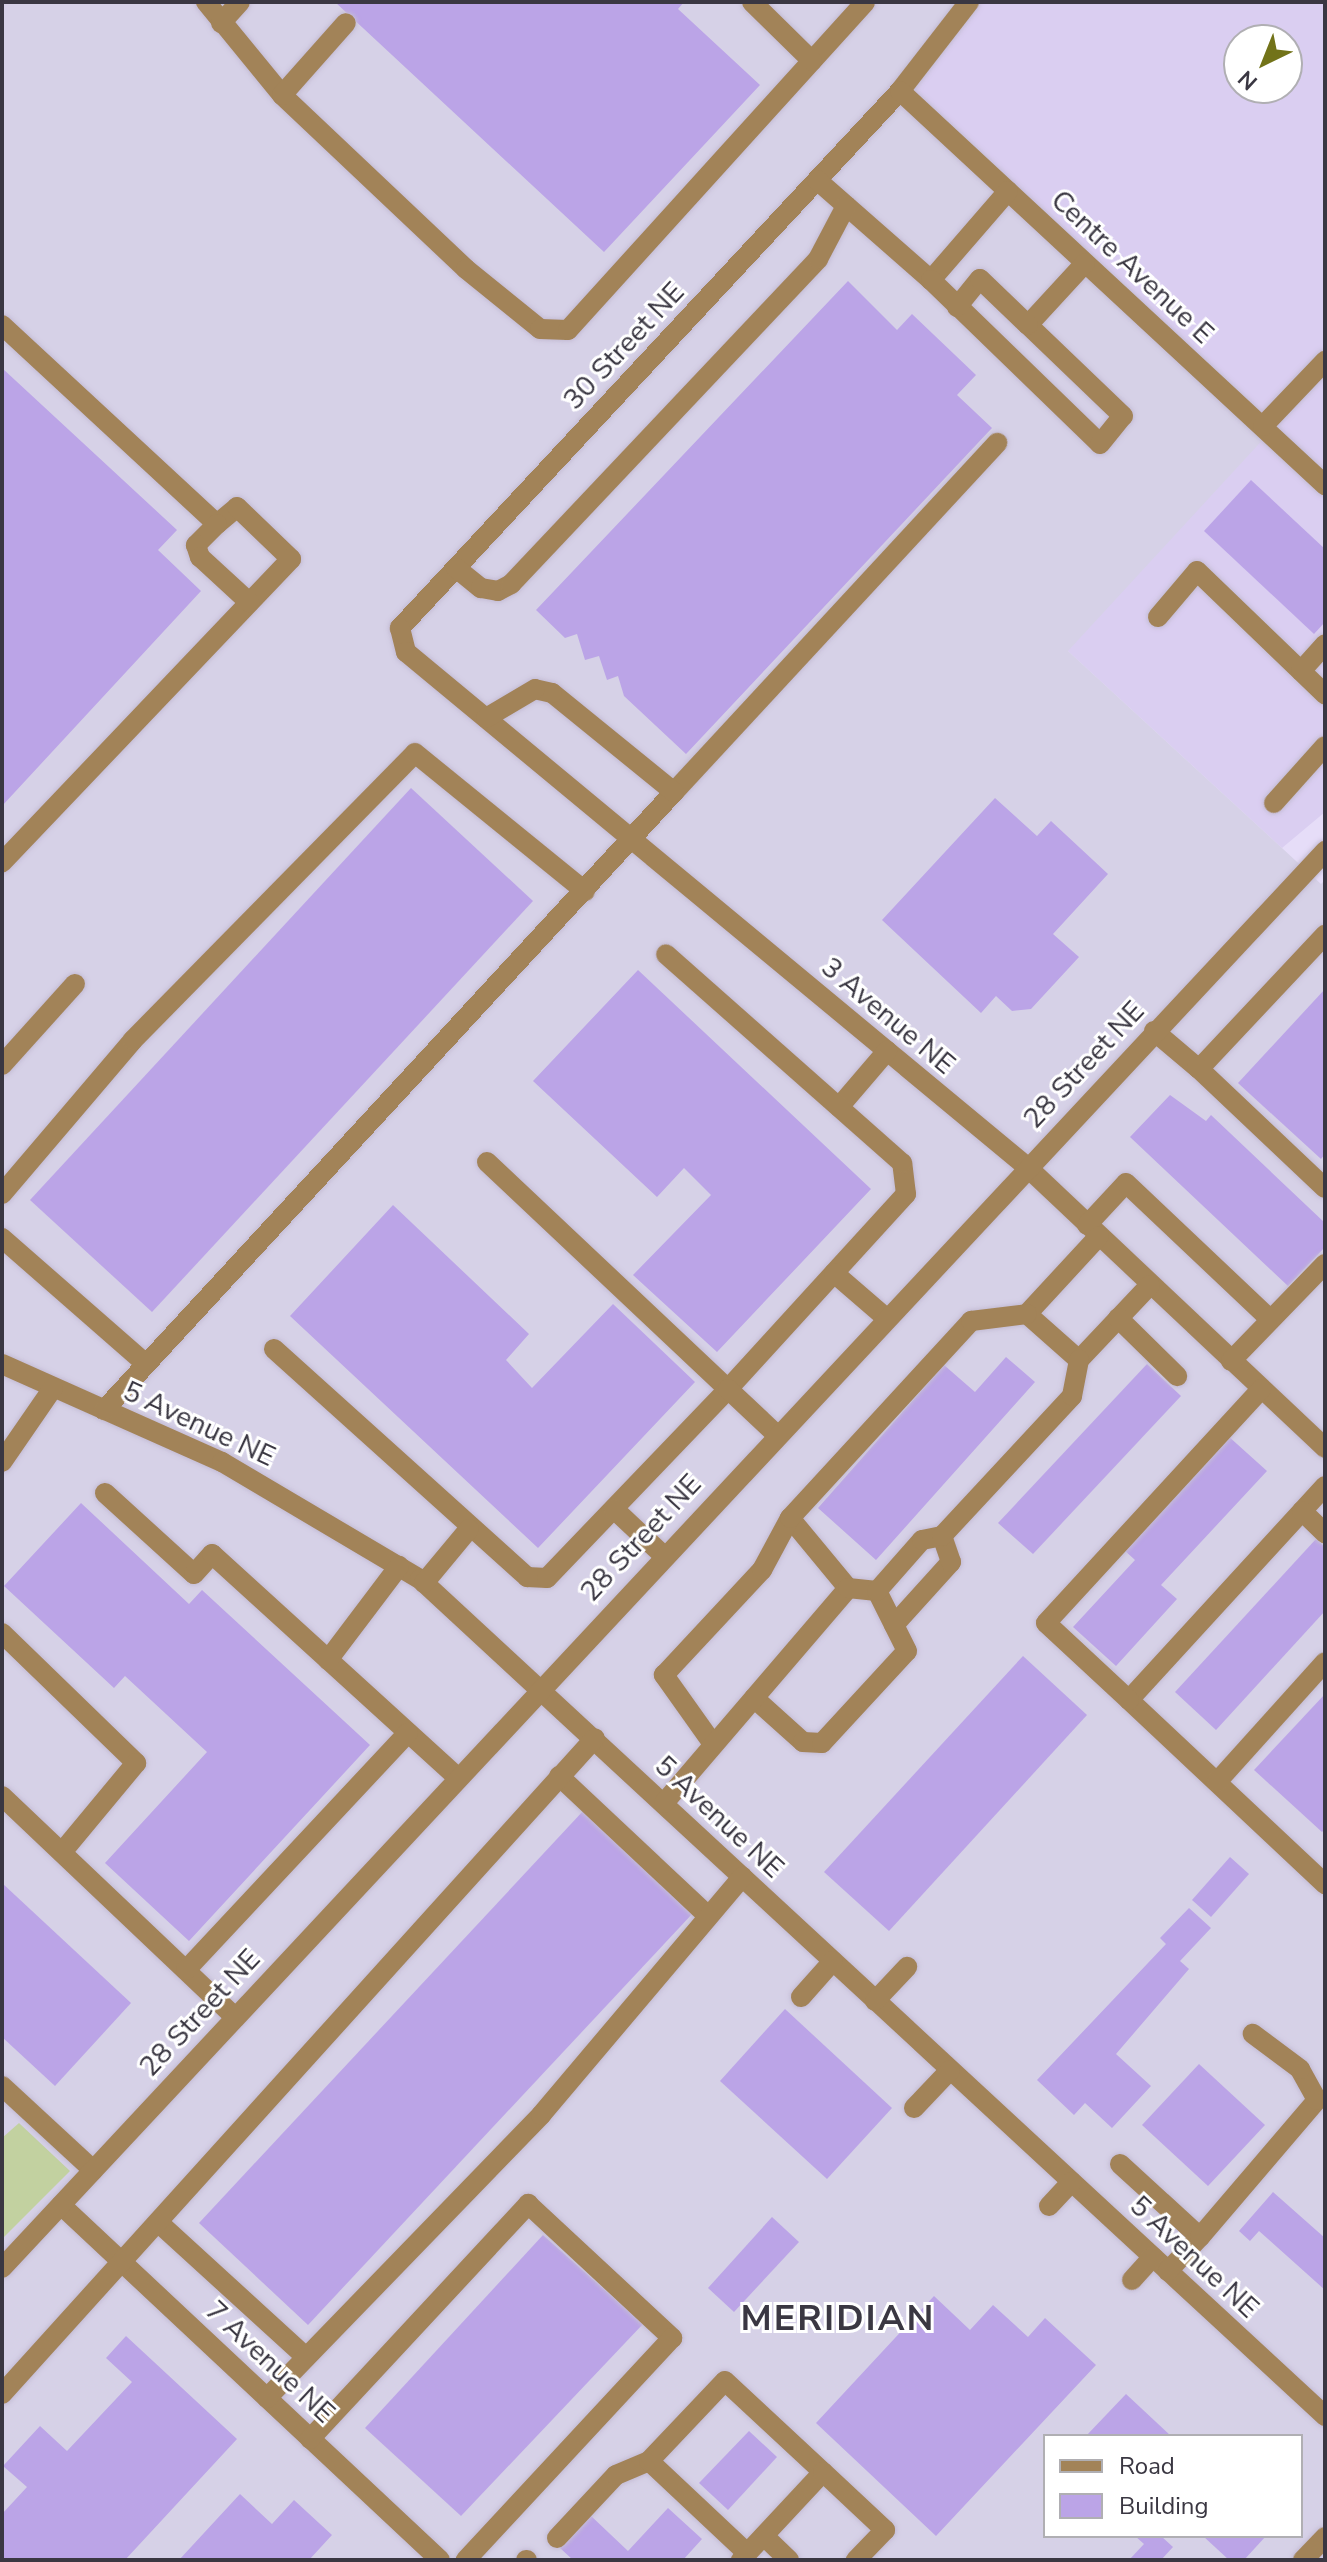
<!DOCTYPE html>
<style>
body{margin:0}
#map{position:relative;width:1327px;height:2562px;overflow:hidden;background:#e6ddf8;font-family:"Nunito Sans",sans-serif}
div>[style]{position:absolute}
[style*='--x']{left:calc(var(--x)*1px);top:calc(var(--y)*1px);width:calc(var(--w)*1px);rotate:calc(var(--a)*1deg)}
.built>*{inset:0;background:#dacef1}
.industrial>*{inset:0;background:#d6d1e7}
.green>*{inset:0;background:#c2d1a0}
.building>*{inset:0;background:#bba4e7}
.roads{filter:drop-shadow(0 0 2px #c4bcd4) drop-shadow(0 0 2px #c4bcd4)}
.minor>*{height:20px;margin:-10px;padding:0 10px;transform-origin:10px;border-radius:10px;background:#a28358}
span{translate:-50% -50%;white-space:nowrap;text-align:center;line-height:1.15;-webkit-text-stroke:6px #fff;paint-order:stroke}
.street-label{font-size:28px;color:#3a3742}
.district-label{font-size:36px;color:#3a3742;font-weight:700;letter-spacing:2px}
.frame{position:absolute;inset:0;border:4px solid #3a3742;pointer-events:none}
.legend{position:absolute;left:1043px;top:2434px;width:260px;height:104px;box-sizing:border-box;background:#fff;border:2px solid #b0afb3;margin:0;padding:10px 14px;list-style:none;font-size:24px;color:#3a3742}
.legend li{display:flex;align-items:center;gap:16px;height:40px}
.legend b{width:40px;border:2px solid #b0afb3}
.north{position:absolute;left:1223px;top:24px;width:80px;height:80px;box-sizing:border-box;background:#fff;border:2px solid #b0afb3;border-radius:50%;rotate:223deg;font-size:22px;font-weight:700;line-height:32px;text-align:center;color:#3a3742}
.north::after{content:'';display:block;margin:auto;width:28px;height:36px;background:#727319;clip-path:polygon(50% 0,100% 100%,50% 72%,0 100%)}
</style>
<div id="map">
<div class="built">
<div style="clip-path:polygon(evenodd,969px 2px,1325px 2px,1325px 812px,1282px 848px,1068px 651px,900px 91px,969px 2px,1239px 40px,1287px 40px,1287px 88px,1239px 88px,1239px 40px)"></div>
</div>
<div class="industrial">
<div style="clip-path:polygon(evenodd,2px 2px,969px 2px,900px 91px,1269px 433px,1068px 651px,1321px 884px,1325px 880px,1325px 2560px,2px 2560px,2px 2px,1045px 2436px,1301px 2436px,1301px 2536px,1045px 2536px,1045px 2436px)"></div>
</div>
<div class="green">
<div style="clip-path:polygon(19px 2123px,70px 2171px,2px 2239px,2px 2138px)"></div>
</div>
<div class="building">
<div style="clip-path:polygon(335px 2px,684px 2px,678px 9px,760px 85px,604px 252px)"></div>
<div style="clip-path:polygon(848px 281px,897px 330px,912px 314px,976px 375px,957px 395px,992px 428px,686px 754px,624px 696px,618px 676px,607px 680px,599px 656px,585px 660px,577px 634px,565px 638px,536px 610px)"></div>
<div style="clip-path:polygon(2px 368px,177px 530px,158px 550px,201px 591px,2px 806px)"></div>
<div style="clip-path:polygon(1251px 480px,1325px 549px,1325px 622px,1314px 634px,1204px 531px)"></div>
<div style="clip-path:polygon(411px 788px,533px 901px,152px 1312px,30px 1200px)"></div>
<div style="clip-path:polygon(995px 798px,1037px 836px,1051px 821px,1108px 874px,1053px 934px,1079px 957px,1031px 1009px,1012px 1011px,996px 996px,981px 1013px,882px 920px)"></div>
<div style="clip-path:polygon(638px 970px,871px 1189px,717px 1352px,633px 1275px,711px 1195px,684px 1168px,657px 1197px,533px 1081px)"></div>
<div style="clip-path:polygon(1325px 989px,1325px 1154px,1321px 1159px,1238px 1083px)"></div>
<div style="clip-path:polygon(1170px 1095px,1206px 1121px,1211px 1115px,1325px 1223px,1325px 1247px,1288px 1286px,1130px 1137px)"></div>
<div style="clip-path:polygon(393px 1205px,529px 1334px,506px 1360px,532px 1388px,613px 1304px,695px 1382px,538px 1548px,290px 1316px)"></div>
<div style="clip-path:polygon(1006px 1357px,1035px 1382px,876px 1560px,818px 1508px,944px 1365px,975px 1392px)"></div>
<div style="clip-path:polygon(1147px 1364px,1181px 1396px,1033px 1554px,998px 1523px)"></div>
<div style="clip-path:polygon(1227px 1435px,1267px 1471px,1161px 1585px,1177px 1599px,1116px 1666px,1073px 1627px,1135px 1560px,1123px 1549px)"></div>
<div style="clip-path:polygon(81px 1503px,189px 1604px,202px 1590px,370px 1745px,189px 1941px,105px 1863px,207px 1752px,125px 1676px,114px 1688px,4px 1586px)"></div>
<div style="clip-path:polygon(1316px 1539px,1325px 1547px,1325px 1611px,1216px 1730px,1175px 1692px)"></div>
<div style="clip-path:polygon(1023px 1656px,1087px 1715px,889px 1931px,824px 1872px)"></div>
<div style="clip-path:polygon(1325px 1694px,1325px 1829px,1322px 1832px,1254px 1770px)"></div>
<div style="clip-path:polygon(584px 1810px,694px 1912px,308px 2325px,199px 2223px)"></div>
<div style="clip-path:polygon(1230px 1857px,1249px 1874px,1211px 1917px,1192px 1900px)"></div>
<div style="clip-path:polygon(2px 1883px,131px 2003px,55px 2086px,2px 2037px)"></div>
<div style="clip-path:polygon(1189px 1908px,1211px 1928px,1180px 1961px,1189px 1969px,1116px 2054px,1151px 2086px,1112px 2128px,1085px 2103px,1074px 2115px,1037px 2080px,1166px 1944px,1160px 1938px)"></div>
<div style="clip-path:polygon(785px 2009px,892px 2108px,827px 2179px,720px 2081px)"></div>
<div style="clip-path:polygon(1199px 2064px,1265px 2125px,1208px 2186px,1142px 2125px)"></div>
<div style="clip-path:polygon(1273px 2192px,1325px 2238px,1325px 2290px,1259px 2231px,1250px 2241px,1239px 2231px)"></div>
<div style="clip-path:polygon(772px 2217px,799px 2242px,734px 2312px,708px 2288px)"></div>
<div style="clip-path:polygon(543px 2235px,643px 2324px,461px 2516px,365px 2428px)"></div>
<div style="clip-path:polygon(934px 2296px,970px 2330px,993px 2305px,1028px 2337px,1045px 2318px,1096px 2365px,936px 2536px,816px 2423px)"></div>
<div style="clip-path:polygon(126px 2336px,237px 2439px,125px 2560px,2px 2560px,2px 2514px,27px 2487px,3px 2466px,40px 2426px,67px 2451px,132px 2382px,106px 2358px)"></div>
<div style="clip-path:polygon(1126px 2394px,1171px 2436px,1086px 2436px)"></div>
<div style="clip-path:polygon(749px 2431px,777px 2457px,728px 2510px,699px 2483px)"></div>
<div style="clip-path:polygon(240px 2494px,272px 2524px,294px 2500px,332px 2535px,309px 2560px,179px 2560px)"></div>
<div style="clip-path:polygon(668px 2508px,702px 2539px,683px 2560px,573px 2560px,560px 2548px,590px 2515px,628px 2551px)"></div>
<div style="clip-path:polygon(1135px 2536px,1161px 2536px,1173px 2547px,1161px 2560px,1129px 2560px,1144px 2544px)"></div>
<div style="clip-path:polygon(1203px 2536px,1266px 2536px,1244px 2560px,1229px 2560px)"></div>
</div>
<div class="roads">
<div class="minor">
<div style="--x:206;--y:2;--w:120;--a:50.7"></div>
<div style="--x:282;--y:95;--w:253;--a:43.4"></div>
<div style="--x:466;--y:269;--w:95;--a:39"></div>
<div style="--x:540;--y:329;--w:28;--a:2"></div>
<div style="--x:568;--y:330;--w:442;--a:-47.8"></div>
<div style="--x:752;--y:2;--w:84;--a:44.5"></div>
<div style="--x:969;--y:2;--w:113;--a:127.8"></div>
<div style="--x:900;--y:91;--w:734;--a:132.96"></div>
<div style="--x:400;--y:628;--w:25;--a:76"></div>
<div style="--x:406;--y:652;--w:805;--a:39.66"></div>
<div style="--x:1026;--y:1166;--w:411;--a:43.3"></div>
<div style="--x:221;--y:23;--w:28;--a:-48"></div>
<div style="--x:900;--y:91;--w:580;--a:42.83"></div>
<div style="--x:282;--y:95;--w:96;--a:-48.4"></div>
<div style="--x:817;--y:180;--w:152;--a:41.3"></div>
<div style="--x:1008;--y:191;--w:118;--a:130.9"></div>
<div style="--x:931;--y:280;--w:235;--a:44.1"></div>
<div style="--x:1100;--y:444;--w:36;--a:-51"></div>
<div style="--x:1123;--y:416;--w:132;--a:-136.2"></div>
<div style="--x:1028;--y:325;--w:84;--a:-47.4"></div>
<div style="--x:957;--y:307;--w:36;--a:-51"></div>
<div style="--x:980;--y:279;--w:66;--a:43.8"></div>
<div style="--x:2;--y:325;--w:293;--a:42.8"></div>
<div style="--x:217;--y:524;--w:26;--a:-40"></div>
<div style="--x:237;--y:507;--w:75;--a:43.9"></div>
<div style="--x:291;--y:559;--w:419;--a:133.6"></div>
<div style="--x:1263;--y:426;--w:90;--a:-46.4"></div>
<div style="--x:217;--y:524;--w:30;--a:135"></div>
<div style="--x:196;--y:545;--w:13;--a:72"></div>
<div style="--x:200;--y:557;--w:67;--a:42.6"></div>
<div style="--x:456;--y:568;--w:32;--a:39"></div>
<div style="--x:481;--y:588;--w:17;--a:10"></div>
<div style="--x:498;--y:591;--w:15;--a:-28"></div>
<div style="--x:511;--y:584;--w:447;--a:-46.6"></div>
<div style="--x:818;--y:259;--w:60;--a:-62.2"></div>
<div style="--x:1158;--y:617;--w:60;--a:-49.7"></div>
<div style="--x:1197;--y:571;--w:178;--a:43.9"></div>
<div style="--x:1301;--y:671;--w:36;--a:-48"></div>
<div style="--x:674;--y:792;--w:476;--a:-47.2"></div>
<div style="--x:1274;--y:803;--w:76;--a:-48.2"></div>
<div style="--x:1154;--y:1031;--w:59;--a:40.2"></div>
<div style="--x:1199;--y:1069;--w:184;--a:-46.8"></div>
<div style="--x:2;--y:1065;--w:109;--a:-48"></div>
<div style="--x:1197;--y:1067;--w:176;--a:43.4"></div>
<div style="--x:839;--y:1107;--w:74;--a:-49.4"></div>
<div style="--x:487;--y:1162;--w:331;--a:43.3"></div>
<div style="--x:728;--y:1389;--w:264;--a:-47.6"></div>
<div style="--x:906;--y:1194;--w:31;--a:-97"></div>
<div style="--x:902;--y:1163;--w:315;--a:-138.5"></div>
<div style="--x:2;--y:1194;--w:202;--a:-49.6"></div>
<div style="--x:133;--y:1040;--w:402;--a:-45.5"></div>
<div style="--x:415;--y:753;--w:219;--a:39.1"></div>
<div style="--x:1087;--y:1225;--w:57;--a:-47.1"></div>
<div style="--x:1126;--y:1183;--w:199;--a:43.4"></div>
<div style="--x:1099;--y:1236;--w:106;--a:132.7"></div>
<div style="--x:1027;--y:1314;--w:69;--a:41.5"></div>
<div style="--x:1079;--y:1360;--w:103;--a:-46.6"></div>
<div style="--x:2;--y:1238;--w:191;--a:41.2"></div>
<div style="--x:834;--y:1273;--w:67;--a:40.8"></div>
<div style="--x:1118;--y:1318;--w:83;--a:44.5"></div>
<div style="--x:274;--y:1349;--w:341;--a:42"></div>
<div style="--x:527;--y:1577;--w:20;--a:3"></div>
<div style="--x:547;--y:1578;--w:262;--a:-46.2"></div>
<div style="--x:728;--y:1389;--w:66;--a:43.2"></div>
<div style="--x:1231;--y:1361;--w:135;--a:-45.9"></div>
<div style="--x:2;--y:1364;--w:241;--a:24"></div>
<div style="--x:222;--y:1462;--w:230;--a:30.6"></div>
<div style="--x:420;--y:1579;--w:1233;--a:42.76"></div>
<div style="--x:104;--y:1410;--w:841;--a:-47.31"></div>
<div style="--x:674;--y:792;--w:157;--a:-140.9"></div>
<div style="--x:552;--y:693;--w:17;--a:-167"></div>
<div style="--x:535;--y:689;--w:57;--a:149.4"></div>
<div style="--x:2;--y:1462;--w:90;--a:-55.4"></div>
<div style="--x:1325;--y:1486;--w:290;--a:132.5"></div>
<div style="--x:1129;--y:1700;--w:269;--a:43.2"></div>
<div style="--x:105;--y:1493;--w:120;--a:42.3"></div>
<div style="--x:194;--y:1574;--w:27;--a:-48"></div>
<div style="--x:212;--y:1554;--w:331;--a:42.3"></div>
<div style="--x:614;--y:1509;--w:67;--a:43.2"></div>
<div style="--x:1302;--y:1511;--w:32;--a:44"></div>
<div style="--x:790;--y:1518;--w:91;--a:50.4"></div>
<div style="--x:424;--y:1583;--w:70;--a:-50.2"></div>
<div style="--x:894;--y:1625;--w:85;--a:-47.9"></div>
<div style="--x:951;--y:1562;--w:28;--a:-109"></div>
<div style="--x:2;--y:1633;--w:187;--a:44.1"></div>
<div style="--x:136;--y:1763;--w:116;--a:129.7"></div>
<div style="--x:328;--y:1660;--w:118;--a:-52.9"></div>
<div style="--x:754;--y:1698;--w:66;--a:41.9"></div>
<div style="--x:803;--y:1742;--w:19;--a:3"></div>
<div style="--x:822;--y:1743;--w:125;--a:-47.3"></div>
<div style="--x:907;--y:1651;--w:67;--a:-116.6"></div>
<div style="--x:1129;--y:1700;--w:113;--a:-137.1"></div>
<div style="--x:1046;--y:1623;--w:318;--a:-47.4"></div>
<div style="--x:713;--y:1744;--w:85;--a:-125.4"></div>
<div style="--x:664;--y:1675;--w:144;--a:-47"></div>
<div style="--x:762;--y:1570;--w:59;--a:-61.7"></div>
<div style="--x:790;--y:1518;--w:268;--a:-47.4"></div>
<div style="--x:971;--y:1321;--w:56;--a:-7.1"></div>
<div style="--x:559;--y:1776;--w:204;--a:43.2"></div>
<div style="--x:1217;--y:1782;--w:161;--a:-48"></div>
<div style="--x:2;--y:1796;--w:321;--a:43.5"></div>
<div style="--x:664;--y:1803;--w:283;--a:-49.4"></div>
<div style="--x:848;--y:1588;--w:29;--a:6"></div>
<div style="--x:877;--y:1591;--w:68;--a:-48.6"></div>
<div style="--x:922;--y:1540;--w:20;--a:-11"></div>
<div style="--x:942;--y:1536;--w:191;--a:-47.1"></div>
<div style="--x:1072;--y:1396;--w:37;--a:-79"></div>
<div style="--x:186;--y:1970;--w:325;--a:-46.9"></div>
<div style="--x:801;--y:1997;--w:48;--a:-48.4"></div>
<div style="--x:875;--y:2001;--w:47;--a:-46.7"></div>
<div style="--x:2;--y:2086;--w:124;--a:42.7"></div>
<div style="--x:914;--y:2108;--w:52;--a:-46.5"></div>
<div style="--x:1120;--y:2164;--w:108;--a:42.4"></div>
<div style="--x:1200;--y:2237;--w:47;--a:133.3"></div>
<div style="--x:61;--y:2205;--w:519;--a:43.13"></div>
<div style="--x:1049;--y:2206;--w:33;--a:-47"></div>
<div style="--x:159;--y:2223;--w:199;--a:42.4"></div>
<div style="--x:1200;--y:2237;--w:180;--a:-49.5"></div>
<div style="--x:1317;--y:2100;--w:35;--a:-119"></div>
<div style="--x:1300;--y:2069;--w:59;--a:-143.3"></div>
<div style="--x:2;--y:2268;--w:1939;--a:-46.96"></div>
<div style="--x:1132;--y:2280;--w:31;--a:-48"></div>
<div style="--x:2;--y:2394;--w:884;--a:-47.89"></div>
<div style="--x:267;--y:2398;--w:394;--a:-45.9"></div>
<div style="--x:541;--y:2115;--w:312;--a:-49.8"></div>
<div style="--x:310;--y:2439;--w:321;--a:-47.1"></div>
<div style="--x:528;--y:2204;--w:197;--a:42.9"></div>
<div style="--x:672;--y:2338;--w:303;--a:132.9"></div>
<div style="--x:764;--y:2536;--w:35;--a:44"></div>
<div style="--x:557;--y:2538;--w:86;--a:-46.9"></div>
<div style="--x:616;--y:2475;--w:36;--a:-23"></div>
<div style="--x:747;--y:2553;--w:134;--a:-136.8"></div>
<div style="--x:649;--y:2461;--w:110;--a:-46.5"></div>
<div style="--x:725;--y:2381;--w:134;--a:42.9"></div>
<div style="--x:526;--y:2560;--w:1;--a:0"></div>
<div style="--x:741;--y:2560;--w:120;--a:-47"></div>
<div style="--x:823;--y:2472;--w:85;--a:43.1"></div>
<div style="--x:885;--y:2530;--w:42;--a:134"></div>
<div style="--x:1303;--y:2560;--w:32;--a:-46"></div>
</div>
</div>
<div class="street-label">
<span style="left:1132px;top:267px;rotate:43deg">Centre Avenue E</span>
<span style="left:624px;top:346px;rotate:-47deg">30 Street NE</span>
<span style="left:888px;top:1016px;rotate:40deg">3 Avenue NE</span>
<span style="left:1084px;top:1065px;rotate:-47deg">28 Street NE</span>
<span style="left:199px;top:1424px;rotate:25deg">5 Avenue NE</span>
<span style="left:641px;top:1538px;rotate:-47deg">28 Street NE</span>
<span style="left:719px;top:1817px;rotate:43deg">5 Avenue NE</span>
<span style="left:200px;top:2013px;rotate:-47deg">28 Street NE</span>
<span style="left:1194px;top:2257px;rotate:43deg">5 Avenue NE</span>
<span style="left:270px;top:2362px;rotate:43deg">7 Avenue NE</span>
</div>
<div class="district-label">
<span style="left:838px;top:2319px">MERIDIAN</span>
</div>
<div class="frame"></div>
<ul class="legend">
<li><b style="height:10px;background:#a28358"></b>Road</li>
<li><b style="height:22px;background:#bba4e7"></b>Building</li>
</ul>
<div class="north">N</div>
</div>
